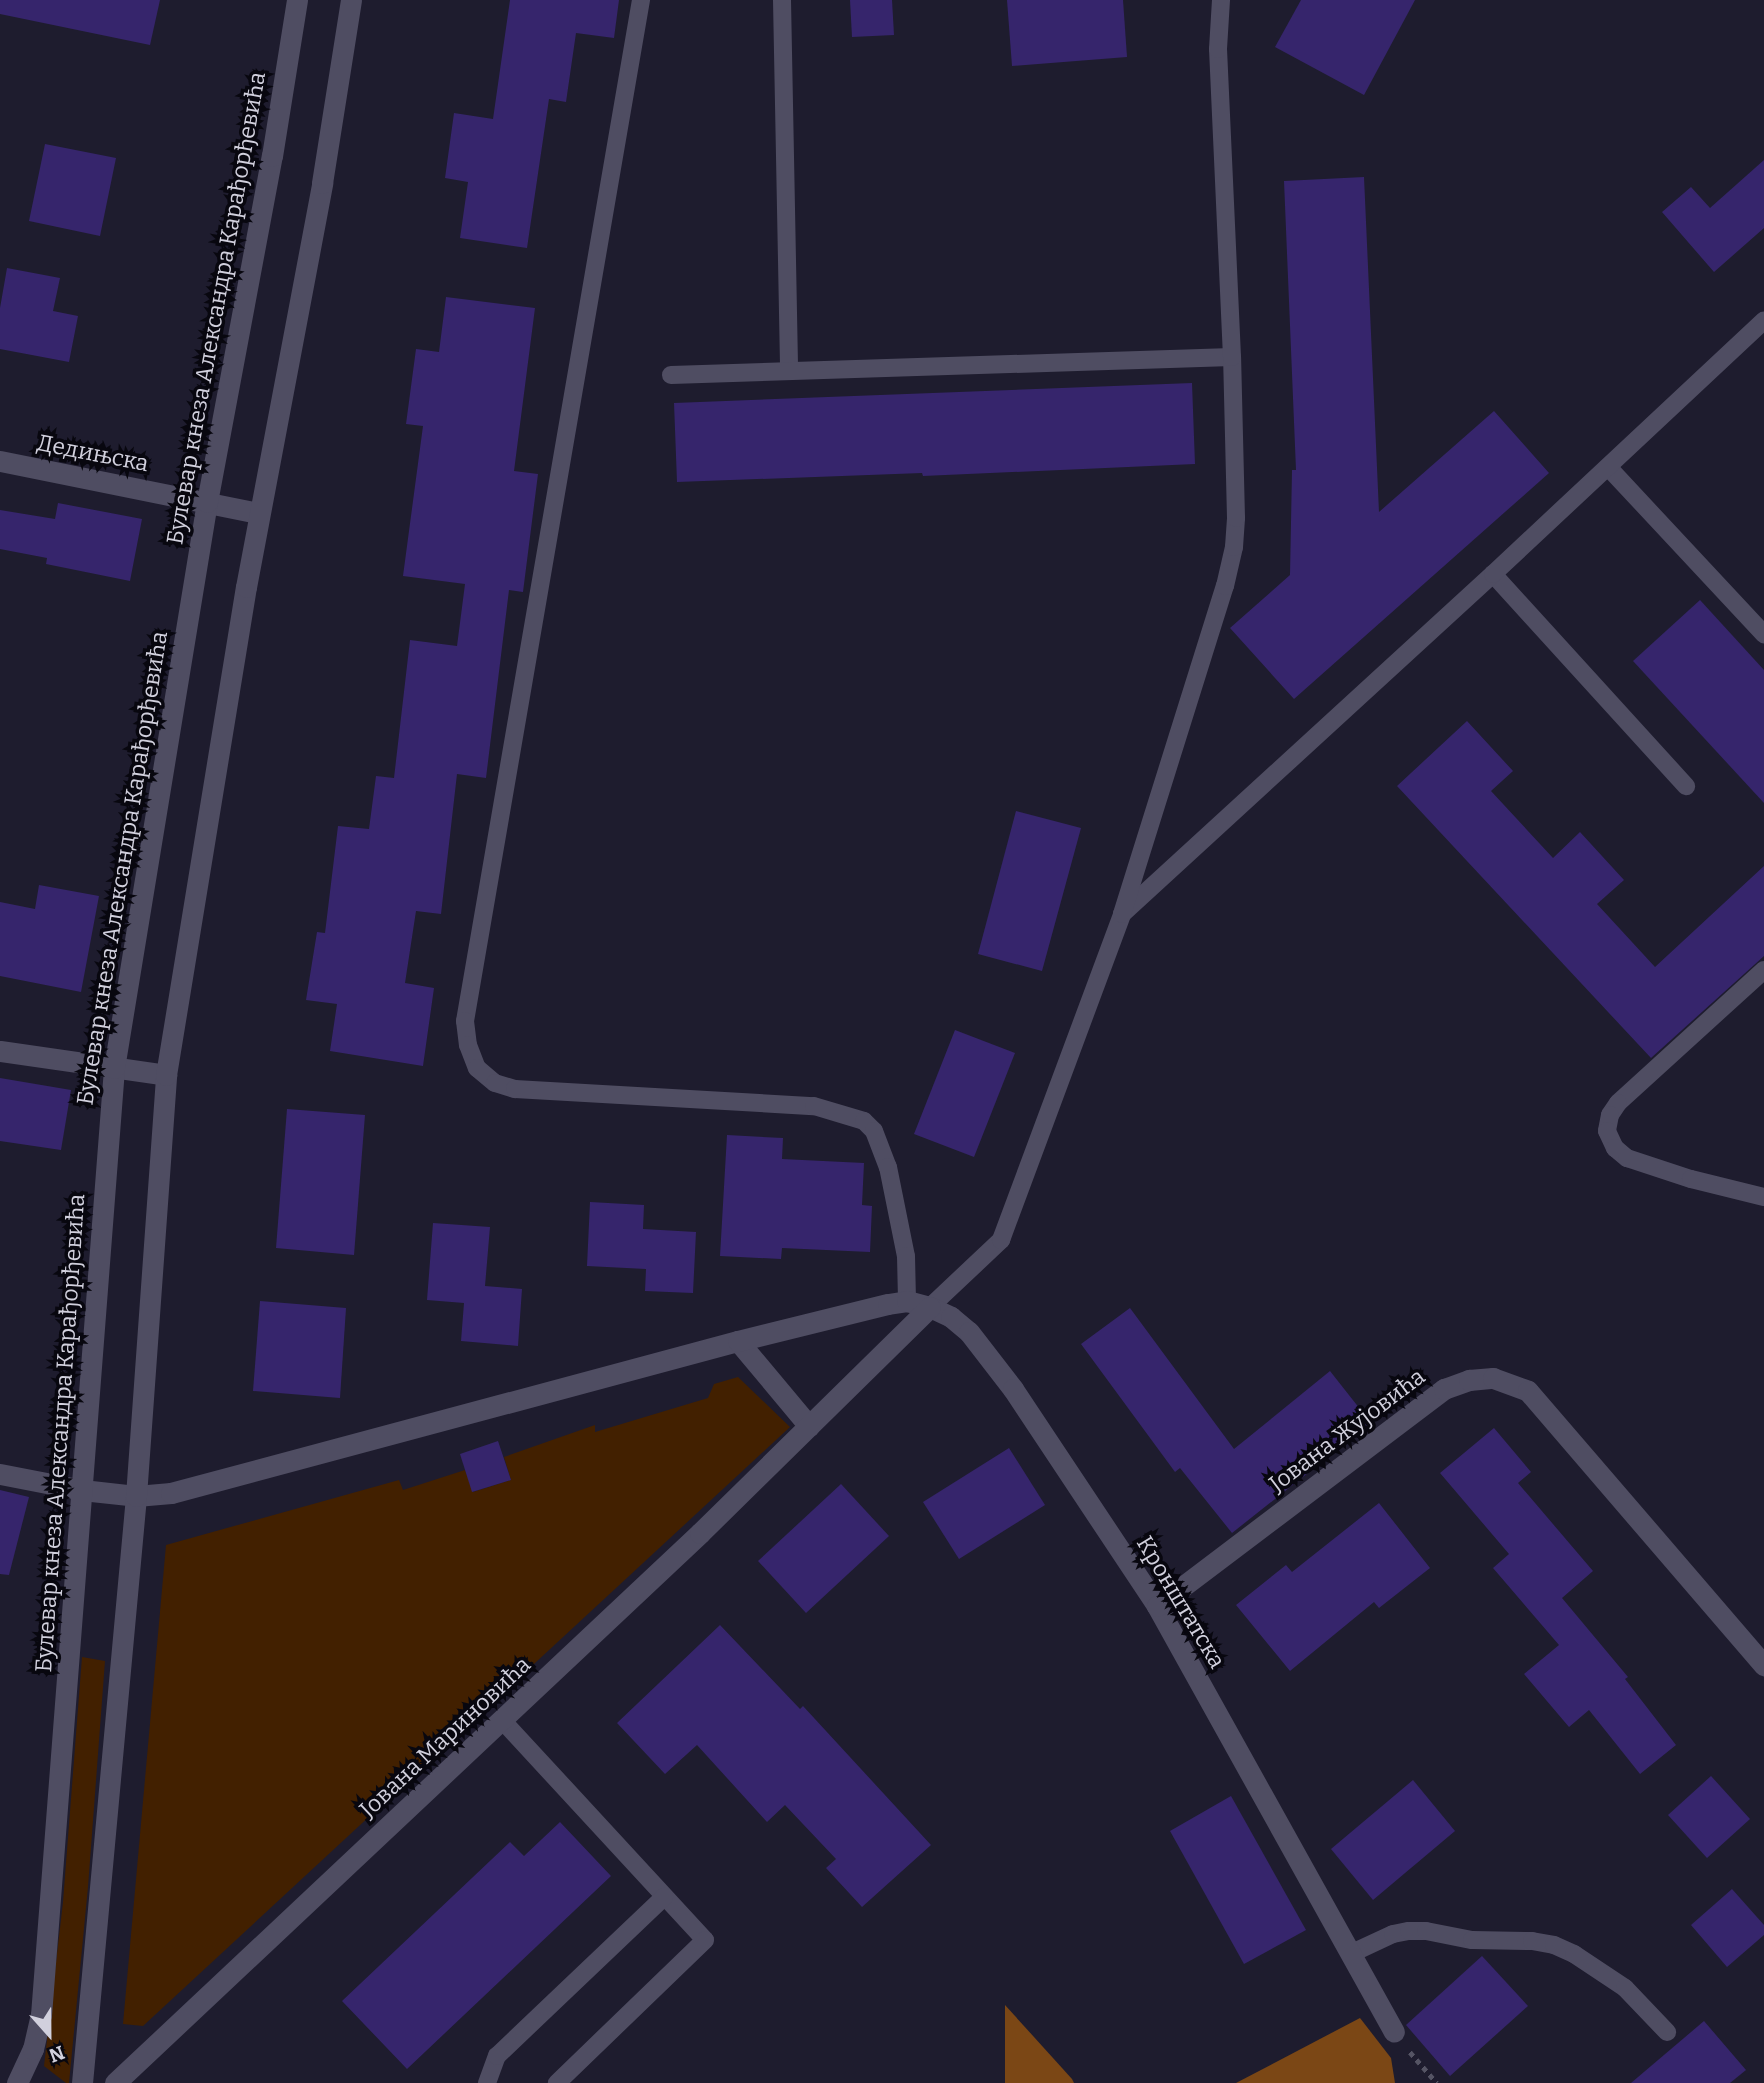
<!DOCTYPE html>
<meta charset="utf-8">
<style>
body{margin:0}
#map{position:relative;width:1764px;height:2083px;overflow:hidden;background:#1e1c2e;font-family:Bitter,serif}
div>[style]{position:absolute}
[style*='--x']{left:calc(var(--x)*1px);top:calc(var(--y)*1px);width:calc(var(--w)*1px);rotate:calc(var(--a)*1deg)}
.green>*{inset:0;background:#422000}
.forest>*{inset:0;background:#7b4715}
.building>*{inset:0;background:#36256c}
.path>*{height:4.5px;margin-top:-2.25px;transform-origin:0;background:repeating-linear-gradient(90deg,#555464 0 5px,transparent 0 10px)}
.service>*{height:18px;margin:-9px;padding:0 9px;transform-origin:9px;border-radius:9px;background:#4f4d62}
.minor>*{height:21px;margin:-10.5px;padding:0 10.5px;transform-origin:10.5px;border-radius:10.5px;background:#4f4d62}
.tertiary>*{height:21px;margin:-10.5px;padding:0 10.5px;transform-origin:10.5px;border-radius:10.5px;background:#4f4d62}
span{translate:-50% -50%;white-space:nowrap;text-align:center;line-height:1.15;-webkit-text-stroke:7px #08070f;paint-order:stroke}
.street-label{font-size:23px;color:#d1d0dd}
.north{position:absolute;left:14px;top:1999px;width:70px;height:70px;-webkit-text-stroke:5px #08070f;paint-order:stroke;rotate:159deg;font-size:19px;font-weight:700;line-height:28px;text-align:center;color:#d1d0dd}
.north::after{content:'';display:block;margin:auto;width:24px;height:32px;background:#d1d0dd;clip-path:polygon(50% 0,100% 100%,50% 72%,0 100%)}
</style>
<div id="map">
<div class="green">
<div style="clip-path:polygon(738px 1377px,790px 1427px,143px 2026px,123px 2024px,166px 1545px,399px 1480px,403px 1490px,465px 1470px,473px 1492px,511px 1480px,504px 1457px,595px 1425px,595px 1432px,708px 1398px,714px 1384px)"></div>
<div style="clip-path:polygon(82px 1657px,105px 1661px,88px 1887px,69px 2083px,66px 2083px,44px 2066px,63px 1902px)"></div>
</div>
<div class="forest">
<div style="clip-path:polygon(1005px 2005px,1072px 2079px,1074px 2083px,1005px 2083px)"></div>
<div style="clip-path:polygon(1360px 2018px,1391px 2058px,1395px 2083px,1236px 2083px)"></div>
</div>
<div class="building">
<div style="clip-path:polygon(0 0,160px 0,150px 45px,0 14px)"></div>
<div style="clip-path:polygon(510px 0,619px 0,614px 38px,576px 33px,566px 102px,549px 99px,527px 248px,460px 238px,468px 182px,445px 178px,454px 113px,493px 119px)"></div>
<div style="clip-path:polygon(850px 0,892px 0,894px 35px,852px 37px)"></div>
<div style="clip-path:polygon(1007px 0,1123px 0,1127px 57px,1012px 66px)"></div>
<div style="clip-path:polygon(1301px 0,1415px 0,1364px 95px,1275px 47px)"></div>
<div style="clip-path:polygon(45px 144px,116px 158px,100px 236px,29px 221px)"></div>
<div style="clip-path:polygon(1764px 160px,1764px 228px,1714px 272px,1662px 212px,1691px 187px,1710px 208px)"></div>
<div style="clip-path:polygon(1364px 177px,1379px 512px,1494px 411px,1549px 473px,1294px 699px,1230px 628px,1290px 575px,1292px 470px,1296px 470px,1284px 181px)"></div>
<div style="clip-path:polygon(7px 268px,60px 278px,53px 311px,78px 316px,69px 362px,0 349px,0 308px)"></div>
<div style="clip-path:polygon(446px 297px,535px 308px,514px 471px,538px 474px,523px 592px,509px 590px,486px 778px,457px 774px,441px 914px,416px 911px,405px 983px,434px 988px,423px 1066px,330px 1051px,337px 1004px,306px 1000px,317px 932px,325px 933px,338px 826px,369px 829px,376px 776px,394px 778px,410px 640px,457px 646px,465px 584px,403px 576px,423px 426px,406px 424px,416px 349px,439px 352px)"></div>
<div style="clip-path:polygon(1192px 383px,1195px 464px,923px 476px,922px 473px,677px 482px,674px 403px)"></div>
<div style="clip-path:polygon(58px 503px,142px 519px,130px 581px,46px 564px,47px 558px,0 549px,0 510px,55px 519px)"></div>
<div style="clip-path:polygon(1700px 600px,1764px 670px,1764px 803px,1633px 661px)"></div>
<div style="clip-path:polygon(1467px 721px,1513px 771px,1491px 791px,1553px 858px,1580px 832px,1624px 880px,1597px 904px,1655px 967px,1764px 866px,1764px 956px,1651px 1058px,1397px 786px)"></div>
<div style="clip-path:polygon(1016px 811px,1081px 828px,1042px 971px,978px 954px)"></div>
<div style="clip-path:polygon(39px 885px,99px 896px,81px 992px,0 976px,0 902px,35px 909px)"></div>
<div style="clip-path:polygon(955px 1030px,1015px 1053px,974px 1157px,914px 1134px)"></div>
<div style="clip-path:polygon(0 1078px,71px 1090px,61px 1150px,0 1141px)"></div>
<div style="clip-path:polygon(287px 1109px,365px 1115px,354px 1255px,276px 1248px)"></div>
<div style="clip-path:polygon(727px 1135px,783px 1138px,782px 1159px,864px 1163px,862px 1205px,872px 1206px,870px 1252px,782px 1248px,781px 1259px,720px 1256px)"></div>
<div style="clip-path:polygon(590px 1202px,644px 1205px,643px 1229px,696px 1232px,693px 1293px,645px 1291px,646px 1269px,587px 1266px)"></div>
<div style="clip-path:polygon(433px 1223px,490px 1227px,485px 1286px,522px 1289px,518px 1346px,461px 1341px,464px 1303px,427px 1300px)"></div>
<div style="clip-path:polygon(260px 1301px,346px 1308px,340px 1398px,253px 1391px)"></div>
<div style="clip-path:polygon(1130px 1308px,1234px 1449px,1330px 1371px,1371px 1423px,1232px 1533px,1180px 1468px,1175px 1472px,1081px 1344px)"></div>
<div style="clip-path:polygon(1494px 1428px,1531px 1472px,1518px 1483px,1593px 1571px,1562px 1598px,1628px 1677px,1625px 1679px,1676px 1745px,1640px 1774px,1589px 1710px,1569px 1727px,1524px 1674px,1559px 1645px,1493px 1568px,1509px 1554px,1440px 1473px)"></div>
<div style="clip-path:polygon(498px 1441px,511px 1480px,472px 1492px,460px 1454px)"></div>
<div style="clip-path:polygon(1009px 1448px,1045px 1505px,959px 1559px,923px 1502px)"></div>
<div style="clip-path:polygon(841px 1484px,889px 1536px,806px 1613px,758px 1561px)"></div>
<div style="clip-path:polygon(0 1490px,29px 1497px,9px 1575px,0 1574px)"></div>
<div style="clip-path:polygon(1379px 1503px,1430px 1568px,1379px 1608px,1374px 1602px,1290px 1671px,1236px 1605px,1286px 1565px,1292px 1572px)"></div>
<div style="clip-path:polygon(720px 1625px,800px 1709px,803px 1706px,931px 1845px,862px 1907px,826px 1868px,836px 1859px,785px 1805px,767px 1822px,697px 1745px,665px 1774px,617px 1723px)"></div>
<div style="clip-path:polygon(1711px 1776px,1750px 1819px,1707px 1858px,1668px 1815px)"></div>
<div style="clip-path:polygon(1413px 1780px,1455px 1831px,1373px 1900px,1331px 1849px)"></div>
<div style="clip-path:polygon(1231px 1796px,1306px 1930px,1244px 1964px,1170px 1831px)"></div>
<div style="clip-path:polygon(560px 1822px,611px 1876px,407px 2069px,342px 2001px,510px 1842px,524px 1856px)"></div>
<div style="clip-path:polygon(1732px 1889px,1764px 1925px,1764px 1935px,1727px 1967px,1691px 1925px)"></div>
<div style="clip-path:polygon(1482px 1956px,1528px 2006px,1450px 2076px,1406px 2025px)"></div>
<div style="clip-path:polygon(1704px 2021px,1746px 2070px,1730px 2083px,1631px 2083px)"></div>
</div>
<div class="path">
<div style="--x:1410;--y:2052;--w:41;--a:48.9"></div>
</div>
<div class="service">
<div style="--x:641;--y:0;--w:1036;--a:99.78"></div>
<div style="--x:465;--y:1021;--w:24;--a:83"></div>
<div style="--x:468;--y:1045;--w:25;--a:69"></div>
<div style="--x:477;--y:1068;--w:23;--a:40"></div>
<div style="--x:495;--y:1083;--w:21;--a:17"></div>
<div style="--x:515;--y:1089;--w:299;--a:3.3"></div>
<div style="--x:814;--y:1106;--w:52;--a:16.7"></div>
<div style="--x:864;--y:1121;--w:14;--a:45"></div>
<div style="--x:874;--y:1131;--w:39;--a:69"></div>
<div style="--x:888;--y:1167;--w:91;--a:78.6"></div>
<div style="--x:906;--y:1256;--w:45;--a:88.7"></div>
<div style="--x:782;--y:0;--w:371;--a:88.9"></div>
<div style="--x:671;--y:375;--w:561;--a:-1.84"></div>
<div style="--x:1608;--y:467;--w:229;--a:47"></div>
<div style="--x:1493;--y:574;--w:287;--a:47.7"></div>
<div style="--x:1122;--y:914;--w:503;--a:-42.5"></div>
<div style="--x:1493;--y:574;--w:371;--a:-43.1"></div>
<div style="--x:1764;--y:970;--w:197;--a:137.7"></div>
<div style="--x:1618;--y:1103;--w:14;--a:124"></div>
<div style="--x:1610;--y:1115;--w:16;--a:101"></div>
<div style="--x:1607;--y:1131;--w:19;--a:65"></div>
<div style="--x:1615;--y:1148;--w:16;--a:40"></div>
<div style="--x:1627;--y:1158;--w:67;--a:18.2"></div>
<div style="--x:1691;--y:1179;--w:75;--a:13.9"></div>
<div style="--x:930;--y:1307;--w:98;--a:-43.3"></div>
<div style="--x:1001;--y:1240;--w:348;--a:-69.6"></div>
<div style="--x:1122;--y:914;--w:344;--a:-72.6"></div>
<div style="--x:1225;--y:586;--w:40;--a:-77"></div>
<div style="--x:1234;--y:547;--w:29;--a:-86"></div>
<div style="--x:1236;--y:518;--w:161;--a:-91.4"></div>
<div style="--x:1232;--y:357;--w:308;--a:-92.6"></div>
<div style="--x:1218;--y:49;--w:49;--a:-86.5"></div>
<div style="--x:502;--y:1720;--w:299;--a:47.3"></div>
<div style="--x:705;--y:1940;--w:206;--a:136"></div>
<div style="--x:1350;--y:1954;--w:47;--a:-24.9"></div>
<div style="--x:1393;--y:1934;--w:16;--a:-11"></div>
<div style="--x:1409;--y:1931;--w:17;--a:0"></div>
<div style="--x:1426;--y:1931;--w:47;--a:11.1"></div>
<div style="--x:1472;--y:1940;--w:60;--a:1"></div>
<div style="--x:1532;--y:1941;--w:22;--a:10"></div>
<div style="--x:1554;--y:1945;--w:22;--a:24"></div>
<div style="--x:1574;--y:1954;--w:61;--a:33.7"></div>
<div style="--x:1625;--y:1988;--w:61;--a:46.3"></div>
<div style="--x:487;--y:2083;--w:29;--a:-70"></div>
<div style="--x:497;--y:2056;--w:231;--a:-43.6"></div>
</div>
<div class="minor">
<div style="--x:0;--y:461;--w:263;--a:11.4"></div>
<div style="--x:0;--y:1051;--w:168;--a:8.2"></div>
<div style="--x:738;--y:1341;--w:111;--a:50.1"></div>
<div style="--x:0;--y:1474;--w:84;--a:11"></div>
<div style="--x:82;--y:1490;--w:54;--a:6.3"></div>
<div style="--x:136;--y:1496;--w:35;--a:-5"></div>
<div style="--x:171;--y:1493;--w:587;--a:-15.01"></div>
<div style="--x:738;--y:1341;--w:154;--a:-13.9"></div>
<div style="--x:888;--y:1304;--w:19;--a:-9"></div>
<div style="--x:907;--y:1301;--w:24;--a:15"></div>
<div style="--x:930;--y:1307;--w:23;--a:25"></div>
<div style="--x:951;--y:1317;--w:23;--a:40"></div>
<div style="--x:969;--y:1332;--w:72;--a:52.3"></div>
<div style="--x:1013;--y:1389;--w:260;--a:56.4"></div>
<div style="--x:1157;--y:1606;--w:487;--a:60.9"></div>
<div style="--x:1157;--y:1606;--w:360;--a:-37.1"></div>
<div style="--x:1444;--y:1389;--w:27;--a:-20"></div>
<div style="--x:1469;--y:1380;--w:24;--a:-5"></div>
<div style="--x:1493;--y:1378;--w:37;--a:20"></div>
<div style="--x:1528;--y:1391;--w:362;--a:49.3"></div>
<div style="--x:115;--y:2083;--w:803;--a:-43.23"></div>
<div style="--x:700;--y:1533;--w:322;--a:-44.5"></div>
</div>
<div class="tertiary">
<div style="--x:17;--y:2083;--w:38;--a:-65"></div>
<div style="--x:33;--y:2049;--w:35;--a:-77"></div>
<div style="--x:41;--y:2015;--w:950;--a:-85.59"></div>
<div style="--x:114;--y:1068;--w:574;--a:-80.67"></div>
<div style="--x:207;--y:502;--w:352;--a:-79.4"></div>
<div style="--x:272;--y:156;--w:158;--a:-80.9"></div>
<div style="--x:82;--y:2083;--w:589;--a:-84.74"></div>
<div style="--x:136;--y:1496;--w:422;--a:-85.9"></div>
<div style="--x:166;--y:1075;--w:495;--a:-80.7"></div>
<div style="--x:246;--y:587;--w:411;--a:-79.3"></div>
<div style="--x:322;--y:183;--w:185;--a:-81"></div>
</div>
<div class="street-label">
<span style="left:216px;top:308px;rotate:-80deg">Булевар кнеза Александра Карађорђевића</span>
<span style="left:93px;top:453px;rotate:11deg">Дедињска</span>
<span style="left:122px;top:868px;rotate:-81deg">Булевар кнеза Александра Карађорђевића</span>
<span style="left:1347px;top:1430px;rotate:-37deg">Јована Жујовића</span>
<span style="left:60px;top:1433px;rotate:-86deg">Булевар кнеза Александра Карађорђевића</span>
<span style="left:1181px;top:1602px;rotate:59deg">Кронштатска</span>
<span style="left:445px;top:1737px;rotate:-43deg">Јована Мариновића</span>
</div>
<div class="north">N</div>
</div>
